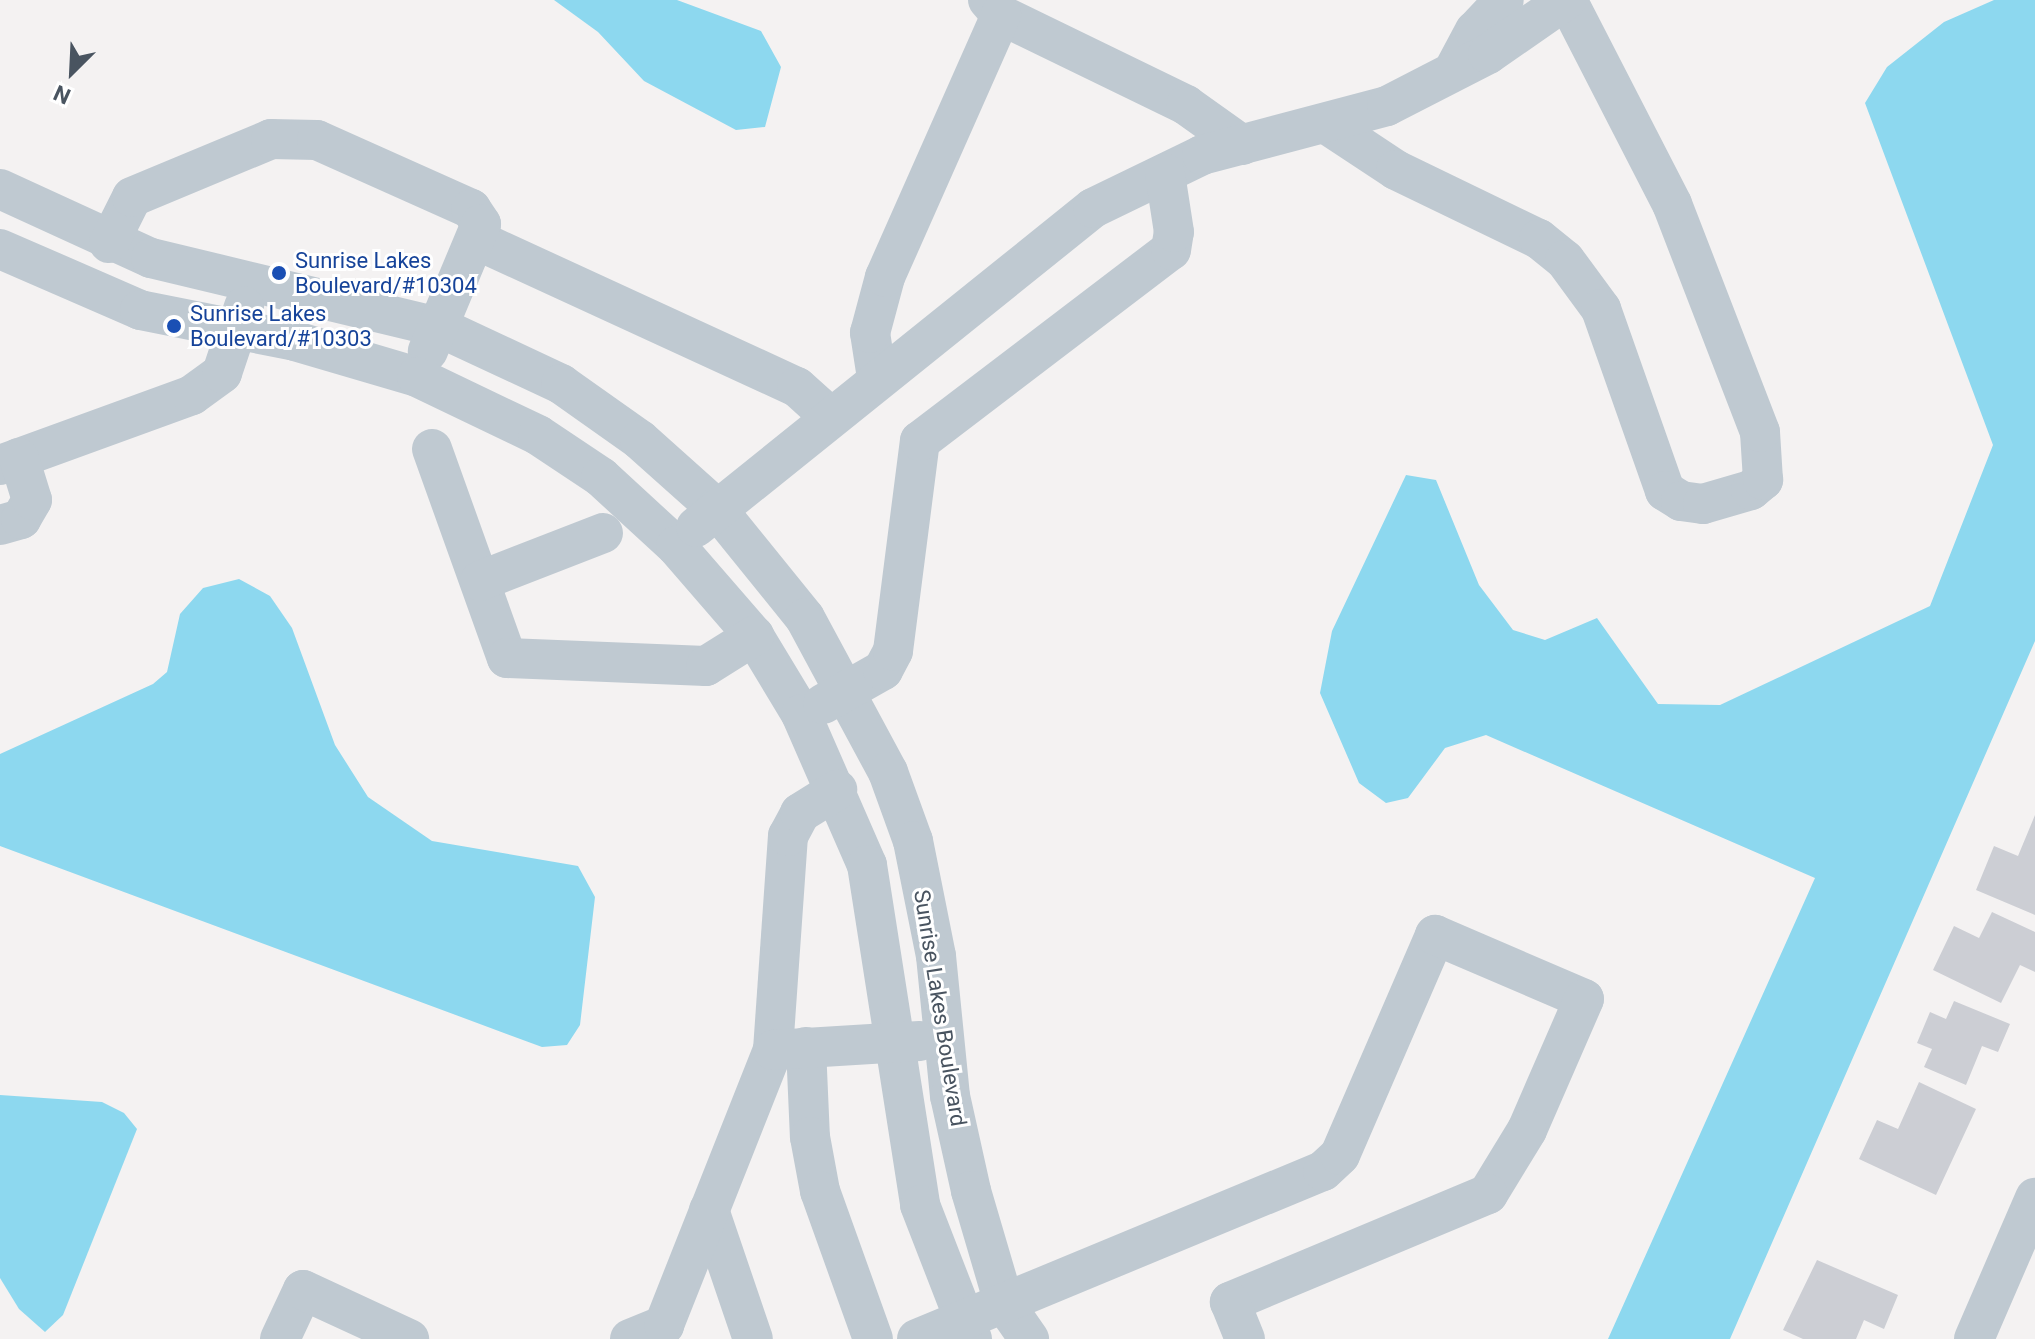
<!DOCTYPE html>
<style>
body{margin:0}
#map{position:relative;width:2035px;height:1339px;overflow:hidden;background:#f4f2f2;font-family:Roboto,sans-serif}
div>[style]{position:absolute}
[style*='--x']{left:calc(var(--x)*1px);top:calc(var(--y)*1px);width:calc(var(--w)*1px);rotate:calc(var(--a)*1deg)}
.water>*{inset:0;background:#8dd8ef}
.building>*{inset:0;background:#ccced4}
.minor>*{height:40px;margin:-20px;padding:0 20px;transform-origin:20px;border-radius:20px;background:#bfc9d1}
.dots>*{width:22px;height:22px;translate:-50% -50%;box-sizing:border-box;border:4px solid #fff;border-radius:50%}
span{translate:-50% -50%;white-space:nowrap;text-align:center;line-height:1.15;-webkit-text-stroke:6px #fff;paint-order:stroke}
.transit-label{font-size:22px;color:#164399}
.left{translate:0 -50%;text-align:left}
.street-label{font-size:22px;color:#495460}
.north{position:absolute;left:32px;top:32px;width:80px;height:80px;-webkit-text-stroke:6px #fff;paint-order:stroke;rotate:204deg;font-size:22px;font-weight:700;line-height:32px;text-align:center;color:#495460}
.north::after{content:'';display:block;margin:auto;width:28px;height:36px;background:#495460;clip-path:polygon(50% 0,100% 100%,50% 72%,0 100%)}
</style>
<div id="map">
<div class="water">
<div style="clip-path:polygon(554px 0,677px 0,761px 31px,781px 67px,765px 127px,736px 130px,644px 81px,598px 32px)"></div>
<div style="clip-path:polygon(1994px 0,2035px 0,2035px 641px,1730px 1339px,1608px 1339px,1815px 878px,1486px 735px,1445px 748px,1408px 798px,1386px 803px,1359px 783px,1320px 693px,1332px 631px,1406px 475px,1436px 480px,1479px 585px,1513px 630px,1545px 640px,1597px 618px,1658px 704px,1720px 705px,1930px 606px,1993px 445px,1865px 103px,1887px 67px,1944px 22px)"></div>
<div style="clip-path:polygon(239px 579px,270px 596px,292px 628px,335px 745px,368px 797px,432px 841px,578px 866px,595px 897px,580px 1025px,567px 1045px,542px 1047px,0 846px,0 754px,153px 684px,167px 672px,180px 614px,203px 588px)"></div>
<div style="clip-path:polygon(0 1095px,102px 1102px,124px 1113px,137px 1129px,63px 1315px,45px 1332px,19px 1309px,0 1278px)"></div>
</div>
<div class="building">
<div style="clip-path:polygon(2035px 815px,2035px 915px,1976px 890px,1994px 846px,2018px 856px)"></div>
<div style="clip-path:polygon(1992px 912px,2035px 932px,2035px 972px,2020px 965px,2001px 1003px,1933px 970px,1954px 926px,1979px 938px)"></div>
<div style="clip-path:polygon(1954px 1001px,2010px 1024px,1998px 1052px,1982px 1046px,1966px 1085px,1924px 1067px,1932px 1049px,1917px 1043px,1930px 1012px,1946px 1019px)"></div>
<div style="clip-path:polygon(1919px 1082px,1976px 1109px,1936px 1195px,1859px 1159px,1877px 1120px,1898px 1129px)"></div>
<div style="clip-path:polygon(1817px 1260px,1898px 1295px,1884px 1329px,1864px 1320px,1856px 1339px,1803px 1339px,1783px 1330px)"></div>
</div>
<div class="minor">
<div style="--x:988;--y:0;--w:20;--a:49"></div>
<div style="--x:1001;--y:15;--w:206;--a:25.9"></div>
<div style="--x:1186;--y:105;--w:69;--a:35.5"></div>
<div style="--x:1456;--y:66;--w:40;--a:-62"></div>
<div style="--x:1475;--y:31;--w:42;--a:-46.9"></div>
<div style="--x:1325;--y:123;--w:85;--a:33.5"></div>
<div style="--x:1396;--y:170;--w:159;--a:25.8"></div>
<div style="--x:1539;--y:239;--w:33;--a:39"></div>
<div style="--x:1565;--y:260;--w:61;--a:53.7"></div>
<div style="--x:1601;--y:309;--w:193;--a:70.6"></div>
<div style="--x:1665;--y:491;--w:19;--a:32"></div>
<div style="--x:1681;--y:501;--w:22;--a:8"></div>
<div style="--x:1703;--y:504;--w:50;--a:-16.3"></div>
<div style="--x:1751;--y:490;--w:16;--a:-40"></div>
<div style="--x:1763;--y:480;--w:48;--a:-93.6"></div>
<div style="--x:1760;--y:432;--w:244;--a:-111.1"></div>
<div style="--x:1672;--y:204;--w:229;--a:-117.2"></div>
<div style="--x:0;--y:189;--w:166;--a:24.6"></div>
<div style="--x:151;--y:258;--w:296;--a:13.5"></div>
<div style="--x:439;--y:327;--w:135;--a:25"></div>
<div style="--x:561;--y:384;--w:97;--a:35.3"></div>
<div style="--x:640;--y:440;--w:102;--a:41.8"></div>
<div style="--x:716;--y:508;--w:141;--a:51"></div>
<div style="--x:805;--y:618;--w:175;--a:61.7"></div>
<div style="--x:888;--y:772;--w:73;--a:70.1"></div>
<div style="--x:913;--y:841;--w:117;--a:78.7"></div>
<div style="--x:936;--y:956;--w:141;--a:84.3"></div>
<div style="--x:950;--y:1096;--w:97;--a:77.5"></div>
<div style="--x:971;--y:1191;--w:117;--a:73.6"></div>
<div style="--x:1004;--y:1303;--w:44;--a:55.2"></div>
<div style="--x:477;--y:240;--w:352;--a:24.7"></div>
<div style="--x:797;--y:387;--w:42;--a:42.1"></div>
<div style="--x:109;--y:243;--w:51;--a:-63.4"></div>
<div style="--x:132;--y:197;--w:151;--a:-22.6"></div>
<div style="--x:271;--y:139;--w:46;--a:1.2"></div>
<div style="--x:317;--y:140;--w:169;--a:24.1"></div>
<div style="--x:471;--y:209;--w:18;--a:56"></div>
<div style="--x:481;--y:224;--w:138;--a:112.7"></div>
<div style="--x:0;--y:249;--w:153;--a:23.5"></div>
<div style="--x:140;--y:310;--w:158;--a:11.3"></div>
<div style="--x:295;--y:341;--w:127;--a:16.4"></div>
<div style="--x:417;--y:377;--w:134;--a:25.6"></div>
<div style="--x:538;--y:435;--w:76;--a:33.7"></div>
<div style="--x:601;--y:477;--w:102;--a:42.6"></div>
<div style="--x:676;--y:546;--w:119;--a:49.1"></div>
<div style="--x:754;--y:636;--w:91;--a:58.9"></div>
<div style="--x:801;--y:714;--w:165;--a:66.4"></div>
<div style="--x:867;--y:865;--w:344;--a:81.1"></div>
<div style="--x:920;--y:1205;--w:144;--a:68.8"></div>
<div style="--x:877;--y:378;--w:46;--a:-98.8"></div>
<div style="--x:870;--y:333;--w:58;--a:-75"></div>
<div style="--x:885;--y:277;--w:287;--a:-66.1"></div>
<div style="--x:432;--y:449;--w:222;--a:70.3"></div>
<div style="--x:507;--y:658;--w:199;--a:2.3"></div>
<div style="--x:706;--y:666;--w:57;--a:-32"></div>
<div style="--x:0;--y:465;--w:204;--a:-20"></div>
<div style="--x:192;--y:395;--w:37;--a:-36"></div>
<div style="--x:222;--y:373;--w:70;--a:-71.6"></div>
<div style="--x:0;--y:525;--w:22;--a:-16"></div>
<div style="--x:21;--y:519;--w:22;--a:-60"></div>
<div style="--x:32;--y:500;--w:44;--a:-107.2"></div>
<div style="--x:696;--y:527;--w:509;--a:-38.78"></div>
<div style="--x:1093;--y:208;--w:121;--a:-25.9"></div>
<div style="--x:1202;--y:155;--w:191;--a:-14.8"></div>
<div style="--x:1387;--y:106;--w:114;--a:-27.2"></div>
<div style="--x:1488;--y:54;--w:95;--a:-34.7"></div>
<div style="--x:480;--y:581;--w:132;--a:-21.3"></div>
<div style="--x:823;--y:704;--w:69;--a:-29.5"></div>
<div style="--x:883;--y:670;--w:21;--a:-62"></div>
<div style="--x:893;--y:651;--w:212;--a:-82.7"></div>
<div style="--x:920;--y:441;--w:315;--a:-37.3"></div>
<div style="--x:1171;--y:250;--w:18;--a:-81"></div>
<div style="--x:1174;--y:232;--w:59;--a:-98.8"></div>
<div style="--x:806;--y:1047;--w:90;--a:87.5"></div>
<div style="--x:810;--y:1137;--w:55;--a:79.5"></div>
<div style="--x:820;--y:1191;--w:157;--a:70.3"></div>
<div style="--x:773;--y:1050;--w:215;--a:-86"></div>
<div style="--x:788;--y:836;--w:26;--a:-62"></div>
<div style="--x:800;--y:813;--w:44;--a:-31.9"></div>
<div style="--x:709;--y:1210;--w:136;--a:71.2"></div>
<div style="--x:280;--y:1339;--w:54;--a:-64.9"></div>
<div style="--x:303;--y:1290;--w:117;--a:24.8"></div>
<div style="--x:630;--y:1339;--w:37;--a:-22"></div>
<div style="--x:664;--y:1325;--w:296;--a:-68.4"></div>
<div style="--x:773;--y:1050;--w:147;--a:-3.5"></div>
<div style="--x:917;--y:1339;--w:439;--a:-22.5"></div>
<div style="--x:1323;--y:1171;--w:23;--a:-43"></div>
<div style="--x:1340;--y:1155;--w:240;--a:-66.6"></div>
<div style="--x:1435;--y:935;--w:162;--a:23.2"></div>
<div style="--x:1584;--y:999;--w:143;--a:113.5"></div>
<div style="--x:1527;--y:1130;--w:75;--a:121.4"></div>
<div style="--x:1488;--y:1194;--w:280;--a:157.3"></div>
<div style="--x:1230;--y:1302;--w:40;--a:68"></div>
<div style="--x:1974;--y:1339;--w:154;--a:-66.6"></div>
</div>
<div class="dots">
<div style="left:279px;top:273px;background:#1a4fb4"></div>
<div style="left:174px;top:326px;background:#1a4fb4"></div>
</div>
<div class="transit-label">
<span class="left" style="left:295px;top:273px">Sunrise Lakes<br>Boulevard/#10304</span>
<span class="left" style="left:190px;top:326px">Sunrise Lakes<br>Boulevard/#10303</span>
</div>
<div class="street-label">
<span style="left:940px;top:1008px;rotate:81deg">Sunrise Lakes Boulevard</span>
</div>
<div class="north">N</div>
</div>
